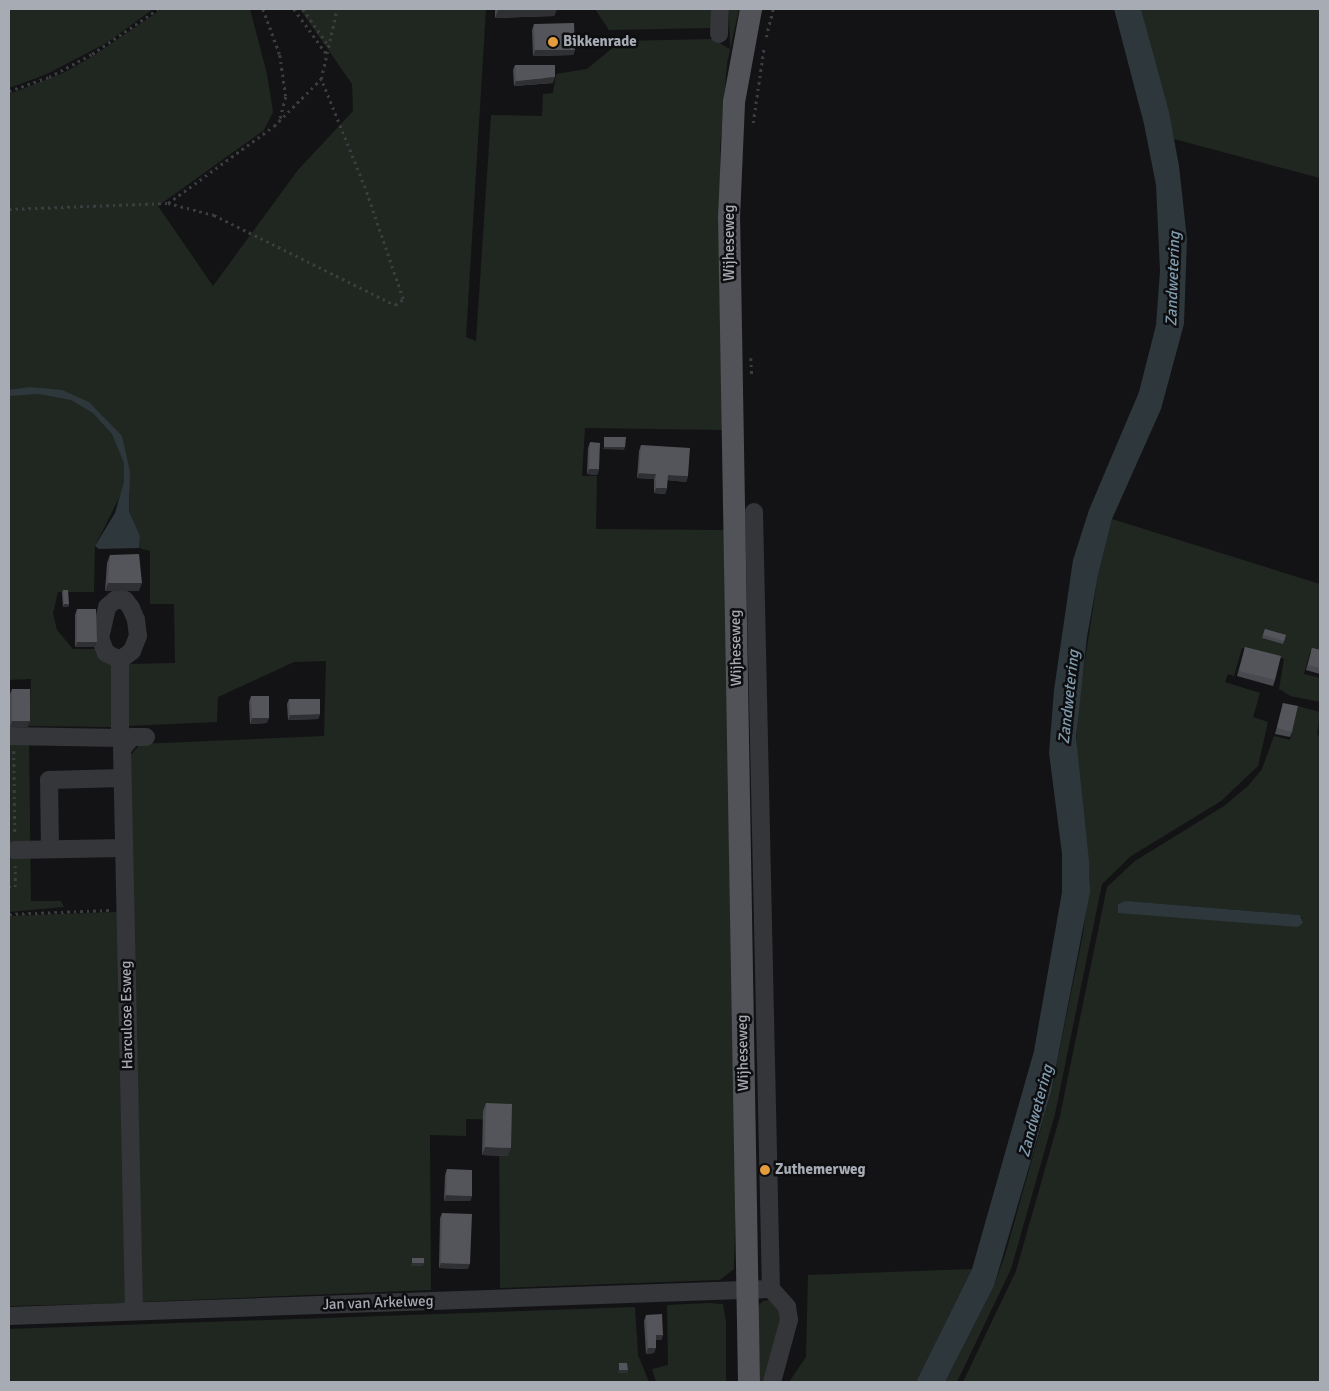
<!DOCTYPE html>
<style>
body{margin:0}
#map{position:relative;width:1329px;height:1391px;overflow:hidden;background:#131315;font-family:Signika,sans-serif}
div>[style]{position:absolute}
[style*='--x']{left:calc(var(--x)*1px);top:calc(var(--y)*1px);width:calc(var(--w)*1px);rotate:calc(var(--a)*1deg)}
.green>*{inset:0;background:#202720}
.water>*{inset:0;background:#2d373c}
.path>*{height:2.5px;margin-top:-1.25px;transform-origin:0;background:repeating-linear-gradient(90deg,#3b3d40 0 2.5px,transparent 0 6.5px)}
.minor>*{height:18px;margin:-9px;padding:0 9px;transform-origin:9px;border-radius:9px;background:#343639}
.major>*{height:22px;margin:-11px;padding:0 11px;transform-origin:11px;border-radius:11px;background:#515358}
.wall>*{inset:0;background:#494a50}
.shaded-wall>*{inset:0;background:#2f3034}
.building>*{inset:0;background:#53555a}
.dots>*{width:14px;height:14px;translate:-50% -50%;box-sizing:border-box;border:2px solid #0e0e10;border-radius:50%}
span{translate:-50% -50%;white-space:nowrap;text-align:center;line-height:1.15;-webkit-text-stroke:5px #0e0e10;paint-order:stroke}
.poi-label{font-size:15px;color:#a6abb4;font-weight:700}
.left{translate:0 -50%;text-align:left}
.street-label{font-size:15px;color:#a6abb4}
.water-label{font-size:16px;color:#7f9bad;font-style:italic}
.frame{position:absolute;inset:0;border:10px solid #a6abb4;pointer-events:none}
</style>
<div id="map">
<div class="green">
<div style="clip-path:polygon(9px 9px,153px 9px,108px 42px,47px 74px,9px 88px)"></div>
<div style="clip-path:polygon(162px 9px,250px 9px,267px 74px,273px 112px,264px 130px,158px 206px,213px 286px,298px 170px,353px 111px,352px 84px,300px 9px,486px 9px,466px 337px,476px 341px,491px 115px,542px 116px,543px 94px,553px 93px,556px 74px,587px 69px,621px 41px,712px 39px,730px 49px,729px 9px,739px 9px,727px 64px,720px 149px,725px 430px,585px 428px,582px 476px,597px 476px,596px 529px,726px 530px,736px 1192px,734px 1269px,720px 1280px,500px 1288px,499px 1120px,466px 1119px,466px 1136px,430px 1135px,431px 1290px,140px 1302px,130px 756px,140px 744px,324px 736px,326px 661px,294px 662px,218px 697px,217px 722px,125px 726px,128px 664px,175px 663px,174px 604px,150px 604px,150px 551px,139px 548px,140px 536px,129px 511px,130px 492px,122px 492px,95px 546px,94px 592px,58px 592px,53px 613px,57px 630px,73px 649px,95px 649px,113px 666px,113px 727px,29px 726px,31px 679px,9px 680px,9px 94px,63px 73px,90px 58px)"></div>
<div style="clip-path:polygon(595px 9px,711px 9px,711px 28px,609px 30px)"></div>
<div style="clip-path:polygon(1141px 9px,1320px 9px,1320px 178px,1174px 139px)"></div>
<div style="clip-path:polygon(1112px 519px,1320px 584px,1320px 654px,1310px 652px,1304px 674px,1320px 678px,1320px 702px,1290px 696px,1279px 689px,1284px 659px,1242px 648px,1234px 676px,1228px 674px,1225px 682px,1260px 693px,1253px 717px,1268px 722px,1258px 766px,1221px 801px,1131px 856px,1102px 884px,1055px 1114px,1011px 1269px,957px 1382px,945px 1382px,994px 1286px,1005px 1255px,1051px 1092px,1083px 934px,1090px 879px,1076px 763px,1077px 713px,1098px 575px)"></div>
<div style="clip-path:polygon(evenodd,1298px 706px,1320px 712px,1317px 735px,1320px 736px,1320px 1382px,963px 1382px,1016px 1271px,1060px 1116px,1107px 887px,1135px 861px,1224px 806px,1248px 786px,1262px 769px,1274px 736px,1290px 740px,1298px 706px,1124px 901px,1299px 915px,1303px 919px,1124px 901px)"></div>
<div style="clip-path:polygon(9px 742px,29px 742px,31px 901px,61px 901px,64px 907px,9px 912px)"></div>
<div style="clip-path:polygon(115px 912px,121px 915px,127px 1303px,9px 1306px,9px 916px)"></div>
<div style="clip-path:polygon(972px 1269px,916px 1382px,789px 1382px,806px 1357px,808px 1275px)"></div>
<div style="clip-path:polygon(769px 1300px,784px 1310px,767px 1382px,760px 1382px,757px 1307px,763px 1301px)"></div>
<div style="clip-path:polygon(708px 1303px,723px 1304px,726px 1322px,726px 1382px,656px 1382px,652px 1369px,668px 1365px,667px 1305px)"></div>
<div style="clip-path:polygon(635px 1307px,638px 1355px,649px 1382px,9px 1382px,9px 1329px)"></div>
</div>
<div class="water">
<div style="clip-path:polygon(1114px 9px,1141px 9px,1169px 112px,1179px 166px,1187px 239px,1184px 324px,1161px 409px,1112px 519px,1098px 575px,1087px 637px,1076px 737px,1089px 861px,1090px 892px,1051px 1092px,994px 1286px,945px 1382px,916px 1382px,972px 1269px,1034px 1051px,1062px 892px,1062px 854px,1049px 753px,1054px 690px,1073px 560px,1089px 510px,1139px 392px,1156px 325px,1160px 271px,1156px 185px,1144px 124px)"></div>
<div style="clip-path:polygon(30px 387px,62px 390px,89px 402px,122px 436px,130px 472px,129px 511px,140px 536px,139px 548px,99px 549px,95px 546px,115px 513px,124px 482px,124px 463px,112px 434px,93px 413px,71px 400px,39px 394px,9px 396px,9px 390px)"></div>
<div style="clip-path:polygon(1126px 901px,1300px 915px,1303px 923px,1298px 927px,1118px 913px,1118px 904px)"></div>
</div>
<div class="path">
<div style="--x:263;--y:9;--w:49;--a:69.7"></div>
<div style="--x:280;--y:55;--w:42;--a:81.9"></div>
<div style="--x:286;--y:97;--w:23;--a:105"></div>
<div style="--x:294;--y:9;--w:54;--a:54"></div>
<div style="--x:303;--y:9;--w:44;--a:55.2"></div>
<div style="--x:766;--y:37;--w:29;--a:-76"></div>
<div style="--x:9;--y:91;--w:42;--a:-19.3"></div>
<div style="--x:49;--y:77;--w:49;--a:-28.1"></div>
<div style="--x:92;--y:54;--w:80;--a:-34.3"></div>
<div style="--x:753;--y:123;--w:77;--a:-81.8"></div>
<div style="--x:168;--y:203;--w:48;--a:14.6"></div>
<div style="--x:214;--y:215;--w:202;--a:26.4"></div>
<div style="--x:395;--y:305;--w:10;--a:-37"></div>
<div style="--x:403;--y:299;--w:117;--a:-108.9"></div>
<div style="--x:365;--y:188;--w:118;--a:-112"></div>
<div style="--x:9;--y:209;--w:159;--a:-2.2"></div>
<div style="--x:168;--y:203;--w:131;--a:-36"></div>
<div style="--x:274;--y:126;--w:66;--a:-45"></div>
<div style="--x:321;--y:79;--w:72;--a:-77.1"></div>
<div style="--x:751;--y:358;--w:17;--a:87"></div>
<div style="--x:14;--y:751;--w:84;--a:89.3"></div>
<div style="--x:9;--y:887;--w:6;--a:0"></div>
<div style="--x:15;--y:887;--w:21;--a:-90"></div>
<div style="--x:9;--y:914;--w:101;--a:-2.3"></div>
</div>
<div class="minor">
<div style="--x:719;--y:34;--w:25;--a:-88"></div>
<div style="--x:754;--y:512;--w:777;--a:88.75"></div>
<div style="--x:120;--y:660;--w:16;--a:-153"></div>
<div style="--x:106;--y:653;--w:16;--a:-112"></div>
<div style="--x:100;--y:638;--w:32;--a:-77"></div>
<div style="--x:107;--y:607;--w:11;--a:-41"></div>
<div style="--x:115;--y:600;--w:10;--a:0"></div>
<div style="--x:125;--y:600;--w:10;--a:53"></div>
<div style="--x:131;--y:608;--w:13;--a:67"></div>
<div style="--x:136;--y:620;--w:16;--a:83"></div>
<div style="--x:138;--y:636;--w:16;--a:112"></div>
<div style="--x:132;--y:651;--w:15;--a:143"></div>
<div style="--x:120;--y:660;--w:78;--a:90"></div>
<div style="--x:120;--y:738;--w:6;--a:39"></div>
<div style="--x:9;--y:736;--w:111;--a:1"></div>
<div style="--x:50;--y:849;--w:69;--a:-90.8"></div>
<div style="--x:49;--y:780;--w:73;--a:-1.6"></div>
<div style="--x:15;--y:850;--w:108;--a:-1.1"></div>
<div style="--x:134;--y:1311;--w:562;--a:-91.22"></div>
<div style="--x:122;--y:749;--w:16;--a:-50"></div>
<div style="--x:132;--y:737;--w:14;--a:0"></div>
<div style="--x:9;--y:1316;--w:762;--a:-2.03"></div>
<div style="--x:771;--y:1289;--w:24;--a:48"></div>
<div style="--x:787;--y:1307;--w:13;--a:81"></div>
<div style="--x:789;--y:1320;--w:64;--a:105.3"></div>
</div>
<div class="major">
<div style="--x:749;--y:1382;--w:1164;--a:-90.98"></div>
<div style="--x:729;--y:218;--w:116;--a:-87.5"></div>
<div style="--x:734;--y:102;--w:95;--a:-79.6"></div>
</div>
<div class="wall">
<div style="clip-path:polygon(495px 9px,557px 9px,554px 16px,495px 18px)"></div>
<div style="clip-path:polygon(534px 24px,575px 50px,573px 55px,533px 56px,532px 30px)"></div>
<div style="clip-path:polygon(515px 65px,553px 83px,514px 86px,513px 70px)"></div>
<div style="clip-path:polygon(590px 442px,599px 469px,597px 475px,587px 474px,588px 448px)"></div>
<div style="clip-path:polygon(641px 445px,688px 476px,686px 482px,667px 480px,667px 488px,665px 494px,654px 493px,654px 479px,637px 478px,639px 451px)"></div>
<div style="clip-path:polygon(110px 555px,139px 591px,105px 591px,107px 563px)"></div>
<div style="clip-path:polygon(63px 590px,69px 604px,68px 607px,63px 607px,62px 593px)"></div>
<div style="clip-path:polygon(77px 609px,95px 647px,75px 647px,75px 615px)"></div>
<div style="clip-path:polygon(1265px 629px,1286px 635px,1283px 644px,1262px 638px)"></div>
<div style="clip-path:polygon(1245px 647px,1275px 680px,1273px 686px,1237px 676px)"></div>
<div style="clip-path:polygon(1312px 648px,1320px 650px,1320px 674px,1306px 670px)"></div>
<div style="clip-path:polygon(12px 689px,28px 727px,10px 727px,10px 694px)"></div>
<div style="clip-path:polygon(251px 696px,267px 723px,250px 724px,249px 702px)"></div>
<div style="clip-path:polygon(289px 699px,320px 714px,318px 719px,288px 720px,287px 704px)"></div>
<div style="clip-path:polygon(1283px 703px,1292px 732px,1290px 737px,1275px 734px)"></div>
<div style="clip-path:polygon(486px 1103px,508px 1156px,482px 1155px,483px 1111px)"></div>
<div style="clip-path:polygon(447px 1169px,472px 1196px,470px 1201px,444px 1201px,445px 1175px)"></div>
<div style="clip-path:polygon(442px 1213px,468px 1269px,439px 1268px,440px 1218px)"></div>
<div style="clip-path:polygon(646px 1315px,663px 1335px,661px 1340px,656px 1340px,654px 1353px,646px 1354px,644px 1321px)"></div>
</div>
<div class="shaded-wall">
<div style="clip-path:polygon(538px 9px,557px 9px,554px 16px,495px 18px,498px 10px)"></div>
<div style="clip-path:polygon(535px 50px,575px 50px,573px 55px,533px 56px)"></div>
<div style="clip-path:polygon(555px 77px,553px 83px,514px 86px,516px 81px)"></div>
<div style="clip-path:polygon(604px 447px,625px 447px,624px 450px,603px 449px)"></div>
<div style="clip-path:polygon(589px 469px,599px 469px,597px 475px,587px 474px)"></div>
<div style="clip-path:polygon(639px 473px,656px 474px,654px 479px,637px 478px)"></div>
<div style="clip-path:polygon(668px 475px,688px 476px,686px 482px,666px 480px)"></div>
<div style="clip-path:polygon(656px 488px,667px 488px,665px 494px,654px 493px)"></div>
<div style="clip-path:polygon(108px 583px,142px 583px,139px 591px,105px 591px)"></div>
<div style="clip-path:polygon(64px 604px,69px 604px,68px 607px,63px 607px)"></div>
<div style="clip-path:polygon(77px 642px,97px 642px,95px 647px,75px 647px)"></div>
<div style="clip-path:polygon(320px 714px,318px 719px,288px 720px,290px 715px)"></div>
<div style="clip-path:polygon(252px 718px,269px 718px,267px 723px,250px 724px)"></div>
<div style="clip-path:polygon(12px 721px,30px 721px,28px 727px,10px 727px)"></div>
<div style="clip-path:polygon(485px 1147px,511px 1148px,508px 1156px,482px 1155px)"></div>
<div style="clip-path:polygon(446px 1195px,472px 1196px,470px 1201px,444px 1201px)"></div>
<div style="clip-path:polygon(412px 1263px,424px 1263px,423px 1266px,411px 1266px)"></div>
<div style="clip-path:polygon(441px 1263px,470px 1264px,468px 1269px,439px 1268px)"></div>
<div style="clip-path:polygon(656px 1335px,663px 1335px,661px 1340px,654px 1340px)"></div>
<div style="clip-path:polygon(648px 1348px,656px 1348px,654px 1353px,646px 1354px)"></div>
<div style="clip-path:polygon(619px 1370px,628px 1370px,627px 1373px,618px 1373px)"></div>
</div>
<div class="building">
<div style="clip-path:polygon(498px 9px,538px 9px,498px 10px)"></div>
<div style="clip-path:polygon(574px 23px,575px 50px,535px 50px,534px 24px)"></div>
<div style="clip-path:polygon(515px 65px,555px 65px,555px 77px,516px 81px)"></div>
<div style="clip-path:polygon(604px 437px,626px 437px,625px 447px,604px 447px)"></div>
<div style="clip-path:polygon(590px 442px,600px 443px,599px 469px,589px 469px)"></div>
<div style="clip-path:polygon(641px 445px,690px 448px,688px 476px,668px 475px,667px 488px,656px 488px,656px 474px,639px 473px)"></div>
<div style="clip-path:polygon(139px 554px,142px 583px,108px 583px,110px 555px)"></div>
<div style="clip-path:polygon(63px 590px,68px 590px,69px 604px,64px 604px)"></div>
<div style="clip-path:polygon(77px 609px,96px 609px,97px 642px,77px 642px)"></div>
<div style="clip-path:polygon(1265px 629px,1286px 635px,1284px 641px,1263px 635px)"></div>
<div style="clip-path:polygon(1245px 647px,1281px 656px,1275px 680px,1239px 671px)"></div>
<div style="clip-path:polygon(1312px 648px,1320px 650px,1320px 668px,1308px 665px)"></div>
<div style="clip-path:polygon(12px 689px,30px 689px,30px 721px,12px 721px)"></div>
<div style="clip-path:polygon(251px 696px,269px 696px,269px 718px,252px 718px)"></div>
<div style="clip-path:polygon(289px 699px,320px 699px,320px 714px,290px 715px)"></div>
<div style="clip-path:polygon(1283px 703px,1298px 706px,1292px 732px,1277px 728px)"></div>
<div style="clip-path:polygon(486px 1103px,512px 1104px,511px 1148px,485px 1147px)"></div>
<div style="clip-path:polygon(447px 1169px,472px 1170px,472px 1196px,446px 1195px)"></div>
<div style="clip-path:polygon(442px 1213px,472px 1214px,470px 1264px,441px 1263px)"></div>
<div style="clip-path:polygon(412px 1258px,424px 1258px,424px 1263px,412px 1263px)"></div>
<div style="clip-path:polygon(662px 1314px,663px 1335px,656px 1335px,656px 1348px,648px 1348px,646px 1315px)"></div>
<div style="clip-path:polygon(619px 1363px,627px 1363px,628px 1370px,619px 1370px)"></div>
</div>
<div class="dots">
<div style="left:553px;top:42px;background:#e39d3d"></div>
<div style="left:765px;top:1170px;background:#e39d3d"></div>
</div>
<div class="poi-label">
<span class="left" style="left:563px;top:42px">Bikkenrade</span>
<span class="left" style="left:775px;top:1170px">Zuthemerweg</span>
</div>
<div class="street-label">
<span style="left:730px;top:243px;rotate:-90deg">Wijheseweg</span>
<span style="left:736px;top:648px;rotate:-91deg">Wijheseweg</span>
<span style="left:127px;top:1015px;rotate:-91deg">Harculose Esweg</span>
<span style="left:743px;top:1053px;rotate:-91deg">Wijheseweg</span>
<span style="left:378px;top:1303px;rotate:-2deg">Jan van Arkelweg</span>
</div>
<div class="water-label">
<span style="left:1173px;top:279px;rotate:-88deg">Zandwetering</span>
<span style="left:1069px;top:697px;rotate:-84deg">Zandwetering</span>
<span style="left:1036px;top:1111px;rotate:-75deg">Zandwetering</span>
</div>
<div class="frame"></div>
</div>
